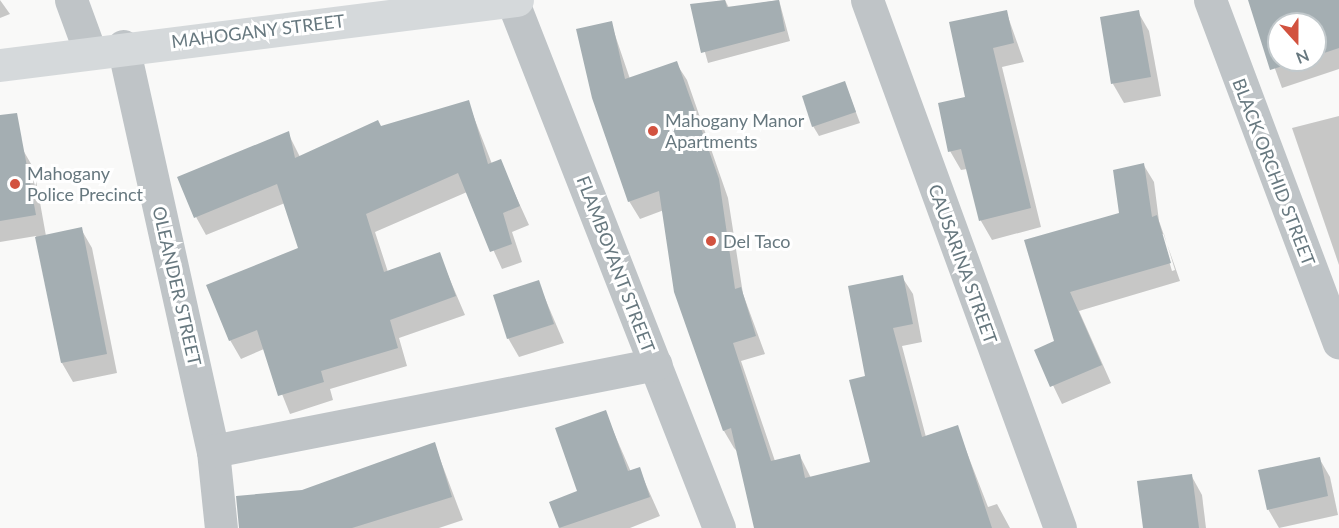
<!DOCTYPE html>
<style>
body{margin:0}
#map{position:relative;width:1339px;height:528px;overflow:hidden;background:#f9f9f8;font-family:Lato,sans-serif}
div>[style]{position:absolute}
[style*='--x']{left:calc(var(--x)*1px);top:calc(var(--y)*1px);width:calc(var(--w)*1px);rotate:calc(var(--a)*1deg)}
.shadow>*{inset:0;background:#0003}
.building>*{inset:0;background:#a4aeb2}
.street>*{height:33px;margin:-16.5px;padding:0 16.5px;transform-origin:16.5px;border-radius:16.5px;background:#bfc4c7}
.secondary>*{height:33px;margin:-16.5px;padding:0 16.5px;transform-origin:16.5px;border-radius:16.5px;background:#d5d9db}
.dots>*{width:16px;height:16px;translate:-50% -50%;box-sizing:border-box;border:3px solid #fff;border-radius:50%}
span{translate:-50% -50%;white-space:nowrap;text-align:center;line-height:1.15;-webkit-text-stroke:6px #fff;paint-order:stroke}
.street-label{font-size:18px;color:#67787f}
.poi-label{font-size:18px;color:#67787f}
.left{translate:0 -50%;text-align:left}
.north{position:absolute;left:1267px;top:12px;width:60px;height:60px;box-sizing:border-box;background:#fff;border:2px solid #c2c9cc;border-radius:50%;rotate:159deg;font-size:16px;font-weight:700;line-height:24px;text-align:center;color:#67787f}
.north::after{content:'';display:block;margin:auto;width:21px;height:27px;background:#d2523f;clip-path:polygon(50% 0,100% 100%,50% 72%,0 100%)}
</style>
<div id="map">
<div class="shadow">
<div style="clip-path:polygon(0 0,10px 14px,0 18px)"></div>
<div style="clip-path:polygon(725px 0,729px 8px,779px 0,790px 41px,708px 63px,692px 6px)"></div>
<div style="clip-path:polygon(evenodd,1250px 0,1339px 0,1339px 69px,1282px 88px,1250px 0,1279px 24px,1315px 24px,1315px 60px,1279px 60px,1279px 24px)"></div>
<div style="clip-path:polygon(1006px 11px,1024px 62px,1002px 67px,1041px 227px,992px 240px,981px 221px,967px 169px,961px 170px,950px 151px)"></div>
<div style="clip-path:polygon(1138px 12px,1149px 31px,1161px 96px,1124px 103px,1113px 84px)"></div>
<div style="clip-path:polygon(611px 23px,630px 79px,676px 63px,687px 80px,728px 198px,743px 294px,765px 354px,741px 361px,775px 461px,800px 456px,811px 478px,872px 463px,866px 377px,902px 277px,913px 294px,922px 342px,902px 346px,926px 437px,957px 427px,988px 507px,997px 504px,1010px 528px,813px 528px,734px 448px,724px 431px,664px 210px,640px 219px,629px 201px)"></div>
<div style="clip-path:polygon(845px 83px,860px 123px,819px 136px,813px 126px)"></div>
<div style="clip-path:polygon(468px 102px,492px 164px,500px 161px,529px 225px,512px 232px,522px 262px,502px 269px,467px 192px,375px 232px,388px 272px,439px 254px,465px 315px,399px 338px,407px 366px,330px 389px,333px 400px,290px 414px,264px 349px,241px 359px,230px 340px,300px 249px,285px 203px,206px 235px,196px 217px,288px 133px,300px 157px)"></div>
<div style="clip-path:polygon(1339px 116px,1339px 265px,1292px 128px)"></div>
<div style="clip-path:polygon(23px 150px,34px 169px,46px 236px,81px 229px,92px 248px,117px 373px,73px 382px,62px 363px,36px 236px,0 242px,0 154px)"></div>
<div style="clip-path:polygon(evenodd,1143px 164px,1154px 182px,1159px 221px,1180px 281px,1079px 311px,1111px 383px,1062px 404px,1036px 350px,1056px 341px,1026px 241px,1121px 214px,1143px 164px,1161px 234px,1164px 234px,1175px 270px,1172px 271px,1161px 234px)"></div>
<div style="clip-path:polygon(538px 282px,564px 343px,519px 357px,508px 338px)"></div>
<div style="clip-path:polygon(605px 412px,631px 472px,639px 469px,660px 516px,630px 528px,560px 528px,551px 502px,579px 492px)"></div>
<div style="clip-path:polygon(434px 443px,463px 520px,439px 528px,241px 528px,303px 492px)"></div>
<div style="clip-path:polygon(1319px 458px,1330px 477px,1338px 515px,1279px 528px,1268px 509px)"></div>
<div style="clip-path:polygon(1191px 475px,1202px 495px,1206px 528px,1145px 528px)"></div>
</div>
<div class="building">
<div style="clip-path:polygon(725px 0,727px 7px,779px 0,785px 31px,701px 53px,690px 4px)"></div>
<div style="clip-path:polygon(1248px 0,1339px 0,1339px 48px,1315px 56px,1315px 24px,1279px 24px,1279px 60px,1302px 60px,1270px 70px)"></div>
<div style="clip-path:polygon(1007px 10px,1014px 43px,993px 48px,1031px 208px,979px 221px,961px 149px,948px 152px,938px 103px,965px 97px,949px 22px)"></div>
<div style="clip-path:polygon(1139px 10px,1151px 77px,1111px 84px,1100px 17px)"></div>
<div style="clip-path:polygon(612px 21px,625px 79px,677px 61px,719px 179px,735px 289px,741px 287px,756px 336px,733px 343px,771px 461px,800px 454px,805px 478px,870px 462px,849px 380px,865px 376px,848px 286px,903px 275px,913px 324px,893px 328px,922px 437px,958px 425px,992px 528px,754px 528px,731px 428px,723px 431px,674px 292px,659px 191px,628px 202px,592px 98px,576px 29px)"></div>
<div style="clip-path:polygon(845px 81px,856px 112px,812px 127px,802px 96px)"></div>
<div style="clip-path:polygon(469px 100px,488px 164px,501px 159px,520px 206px,503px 213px,512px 244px,490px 252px,458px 173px,366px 214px,384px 272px,440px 252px,456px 296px,390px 320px,398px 348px,321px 371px,324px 382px,278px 396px,257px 330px,229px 341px,206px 285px,298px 248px,277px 184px,194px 218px,177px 177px,289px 131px,295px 158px,378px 120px,381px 126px)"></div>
<div style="clip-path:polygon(17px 113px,36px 215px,0 221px,0 115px)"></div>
<div style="clip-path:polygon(1144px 163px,1152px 217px,1157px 215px,1171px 263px,1070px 292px,1102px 365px,1050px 387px,1034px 350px,1054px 341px,1024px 240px,1119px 213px,1113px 170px)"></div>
<div style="clip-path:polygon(82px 227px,107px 354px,61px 363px,35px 237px)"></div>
<div style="clip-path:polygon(539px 280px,554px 324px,507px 339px,493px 295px)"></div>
<div style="clip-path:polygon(606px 410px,628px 471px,640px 467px,650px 497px,559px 528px,549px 502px,577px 491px,555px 428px)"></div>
<div style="clip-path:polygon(435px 442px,452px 497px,352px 528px,239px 528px,236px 496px,302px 490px)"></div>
<div style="clip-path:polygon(1320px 457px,1328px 496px,1267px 510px,1258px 470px)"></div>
<div style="clip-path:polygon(1192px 474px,1199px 528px,1143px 528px,1137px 481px)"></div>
</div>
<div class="street">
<div style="--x:71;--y:0;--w:55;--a:69.9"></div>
<div style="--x:512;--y:0;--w:567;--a:68.59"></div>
<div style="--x:867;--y:0;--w:562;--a:69.92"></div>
<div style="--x:1210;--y:0;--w:366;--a:69.4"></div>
<div style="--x:123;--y:46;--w:415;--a:77.5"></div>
<div style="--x:213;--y:451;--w:77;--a:84.1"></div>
<div style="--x:213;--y:451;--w:451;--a:-11.1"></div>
</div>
<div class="secondary">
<div style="--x:0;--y:65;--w:521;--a:-7.17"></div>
</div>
<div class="dots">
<div style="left:653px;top:131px;background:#d2523f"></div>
<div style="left:15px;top:184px;background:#d2523f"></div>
<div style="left:711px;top:241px;background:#d2523f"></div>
</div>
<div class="street-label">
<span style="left:258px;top:31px;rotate:-7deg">MAHOGANY STREET</span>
<span style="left:1274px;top:172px;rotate:69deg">BLACK ORCHID STREET</span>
<span style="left:616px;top:264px;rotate:69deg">FLAMBOYANT STREET</span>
<span style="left:963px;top:264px;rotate:70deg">CAUSARINA STREET</span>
<span style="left:177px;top:286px;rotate:77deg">OLEANDER STREET</span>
</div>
<div class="poi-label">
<span class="left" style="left:665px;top:131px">Mahogany Manor<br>Apartments</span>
<span class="left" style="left:27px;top:184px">Mahogany<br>Police Precinct</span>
<span class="left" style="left:723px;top:241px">Del Taco</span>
</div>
<div class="north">N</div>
</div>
